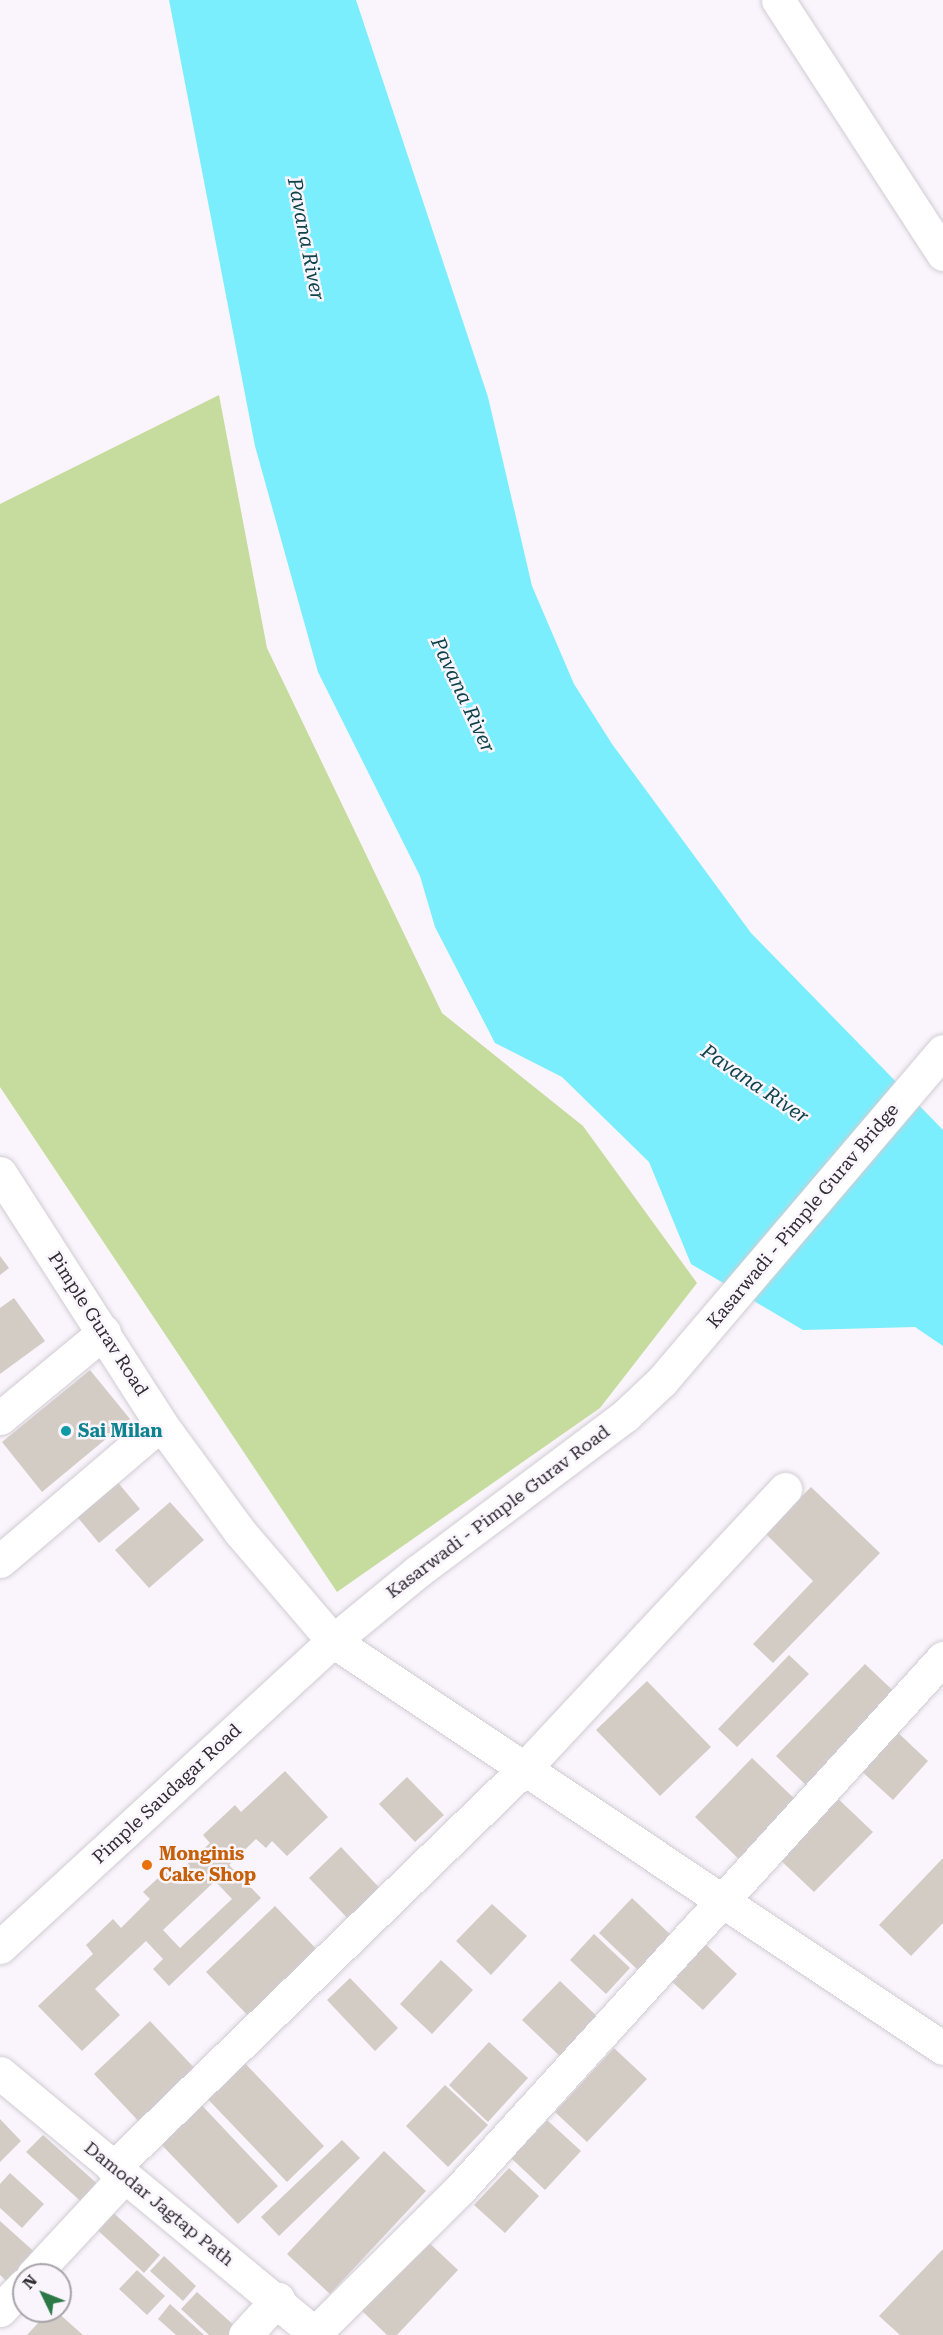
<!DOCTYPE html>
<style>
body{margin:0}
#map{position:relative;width:943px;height:2335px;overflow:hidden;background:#faf4fc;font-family:"Roboto Serif",serif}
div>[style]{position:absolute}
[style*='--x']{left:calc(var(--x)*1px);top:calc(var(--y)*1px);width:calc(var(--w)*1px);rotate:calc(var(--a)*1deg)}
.green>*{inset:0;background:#c5dc9e}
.water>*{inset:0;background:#7aeefd}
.building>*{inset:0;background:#d3ccc5}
.roads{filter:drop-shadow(0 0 2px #d1ccd3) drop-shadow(0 0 2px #d1ccd3)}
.minor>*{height:33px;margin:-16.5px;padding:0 16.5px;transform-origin:16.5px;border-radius:16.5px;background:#fff}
.dots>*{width:16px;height:16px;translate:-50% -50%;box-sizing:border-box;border:3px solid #faf4fc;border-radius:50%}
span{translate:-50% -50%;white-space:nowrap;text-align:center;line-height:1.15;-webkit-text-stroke:5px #faf4fc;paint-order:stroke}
.street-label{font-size:18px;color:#2e2c2f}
.culture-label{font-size:18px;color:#0d838f;font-weight:700}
.left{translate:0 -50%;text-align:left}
.food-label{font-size:18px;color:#c56008;font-weight:700}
.water-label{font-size:20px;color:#0d444a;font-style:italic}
.north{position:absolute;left:12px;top:2263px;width:60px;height:60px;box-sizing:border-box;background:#faf4fc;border:2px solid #a8a4aa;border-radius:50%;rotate:313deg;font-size:16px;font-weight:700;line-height:24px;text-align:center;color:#2e2c2f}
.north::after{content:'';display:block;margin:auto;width:21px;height:27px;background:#2c7947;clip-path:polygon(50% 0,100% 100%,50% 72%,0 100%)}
</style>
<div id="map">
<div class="green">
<div style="clip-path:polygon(219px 395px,267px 648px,442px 1013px,583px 1126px,697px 1283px,600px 1408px,337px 1592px,0 1087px,0 504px)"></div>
</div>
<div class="water">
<div style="clip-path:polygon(169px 0,356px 0,488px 397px,532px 586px,574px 684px,612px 744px,751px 933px,943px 1130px,943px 1346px,915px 1327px,803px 1330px,691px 1264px,649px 1162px,562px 1077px,495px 1043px,435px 927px,420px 876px,318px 672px,255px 446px)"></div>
</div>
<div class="building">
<div style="clip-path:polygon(0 1256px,9px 1268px,0 1275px)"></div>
<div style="clip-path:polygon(14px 1298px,45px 1341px,0 1374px,0 1308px)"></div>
<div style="clip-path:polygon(90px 1370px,130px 1419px,42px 1492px,2px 1442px)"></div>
<div style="clip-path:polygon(115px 1479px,140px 1509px,99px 1543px,74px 1513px)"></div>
<div style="clip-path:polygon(811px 1487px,880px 1553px,773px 1663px,753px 1644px,813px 1581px,765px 1533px)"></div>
<div style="clip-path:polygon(170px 1502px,204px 1540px,149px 1588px,115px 1550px)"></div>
<div style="clip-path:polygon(789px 1655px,809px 1674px,737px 1747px,718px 1729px)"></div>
<div style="clip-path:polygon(865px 1664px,904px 1701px,814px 1793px,776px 1756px)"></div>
<div style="clip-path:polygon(647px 1681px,711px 1747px,660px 1796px,596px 1730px)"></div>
<div style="clip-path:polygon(893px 1728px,928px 1761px,893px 1800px,858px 1768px)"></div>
<div style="clip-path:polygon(752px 1758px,800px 1804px,743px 1863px,695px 1817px)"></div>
<div style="clip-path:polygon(evenodd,285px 1771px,328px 1817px,287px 1856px,272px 1841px,266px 1848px,256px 1839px,229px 1865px,261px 1898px,169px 1986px,153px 1969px,163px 1959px,146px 1941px,95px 1989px,120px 2015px,82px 2051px,38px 2006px,93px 1954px,86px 1945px,113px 1919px,121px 1928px,150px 1899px,143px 1892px,171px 1866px,178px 1873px,210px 1843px,203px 1835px,235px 1805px,241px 1812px,285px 1771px,215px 1881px,232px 1899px,180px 1948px,163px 1930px,215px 1881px)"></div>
<div style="clip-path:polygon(407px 1777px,444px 1815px,415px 1842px,379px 1804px)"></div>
<div style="clip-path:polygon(833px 1794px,873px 1832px,814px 1892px,774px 1854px)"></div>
<div style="clip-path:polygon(341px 1847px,388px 1897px,356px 1927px,309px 1878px)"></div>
<div style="clip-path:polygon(943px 1858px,943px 1923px,911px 1956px,879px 1925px)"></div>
<div style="clip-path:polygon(632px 1898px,673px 1937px,640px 1972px,599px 1933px)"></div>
<div style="clip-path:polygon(492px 1904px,527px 1936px,491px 1975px,456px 1941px)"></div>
<div style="clip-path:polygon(275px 1906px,326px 1959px,257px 2025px,206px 1972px)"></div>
<div style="clip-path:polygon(594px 1934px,630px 1968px,606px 1994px,570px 1960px)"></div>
<div style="clip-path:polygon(703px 1942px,737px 1974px,703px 2010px,669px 1979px)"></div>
<div style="clip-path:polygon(441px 1960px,473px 1990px,432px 2034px,400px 2004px)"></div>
<div style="clip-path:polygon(350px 1978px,398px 2028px,375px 2051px,327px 2000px)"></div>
<div style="clip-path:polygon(560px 1981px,602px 2021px,565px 2061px,522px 2020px)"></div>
<div style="clip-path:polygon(150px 2021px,201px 2075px,145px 2128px,94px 2074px)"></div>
<div style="clip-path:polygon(489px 2042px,528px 2078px,488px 2122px,449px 2085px)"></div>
<div style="clip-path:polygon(614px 2048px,647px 2079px,587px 2142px,555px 2112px)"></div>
<div style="clip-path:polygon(238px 2056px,324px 2146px,287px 2182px,201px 2092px)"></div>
<div style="clip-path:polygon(445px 2085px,488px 2125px,448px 2167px,406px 2126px)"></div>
<div style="clip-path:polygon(194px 2097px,278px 2186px,238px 2224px,153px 2136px)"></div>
<div style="clip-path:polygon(0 2119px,21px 2141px,0 2162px)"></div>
<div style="clip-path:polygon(547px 2120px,581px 2151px,545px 2190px,511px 2158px)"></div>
<div style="clip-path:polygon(43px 2135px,102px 2188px,86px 2206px,26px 2152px)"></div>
<div style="clip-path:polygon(342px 2140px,360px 2158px,279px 2236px,261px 2217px)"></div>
<div style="clip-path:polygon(384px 2151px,426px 2191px,330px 2294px,287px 2254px)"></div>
<div style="clip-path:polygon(509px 2168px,539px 2196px,505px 2233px,474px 2205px)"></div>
<div style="clip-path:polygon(10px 2173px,44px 2204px,22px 2228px,0 2208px,0 2184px)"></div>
<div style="clip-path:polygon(108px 2208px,160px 2255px,144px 2273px,92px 2225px)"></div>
<div style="clip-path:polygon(0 2221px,39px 2256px,12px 2286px,0 2275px)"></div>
<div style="clip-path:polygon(424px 2238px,458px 2270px,397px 2335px,387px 2335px,358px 2307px)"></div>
<div style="clip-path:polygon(943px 2249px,943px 2335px,900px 2335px,879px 2316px)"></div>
<div style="clip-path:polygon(164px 2256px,196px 2286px,183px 2301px,150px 2271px)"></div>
<div style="clip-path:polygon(137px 2270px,165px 2296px,147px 2315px,119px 2289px)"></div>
<div style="clip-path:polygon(197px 2292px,237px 2328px,230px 2335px,209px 2335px,181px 2309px)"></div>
<div style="clip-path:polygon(170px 2304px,204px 2335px,176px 2335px,158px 2319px)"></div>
<div style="clip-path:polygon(49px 2311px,56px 2311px,83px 2335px,27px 2335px)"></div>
</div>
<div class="roads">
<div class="minor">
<div style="--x:778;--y:0;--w:303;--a:57"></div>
<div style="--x:0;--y:1173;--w:298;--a:57.3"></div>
<div style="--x:161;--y:1424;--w:134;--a:53.8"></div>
<div style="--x:240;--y:1532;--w:143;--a:49.5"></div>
<div style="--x:333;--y:1641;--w:733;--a:33.71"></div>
<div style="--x:0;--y:1418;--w:135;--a:-39.6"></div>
<div style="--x:0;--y:1561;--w:211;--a:-40.4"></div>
<div style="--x:0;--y:1947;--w:452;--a:-42.6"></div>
<div style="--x:333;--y:1641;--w:109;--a:-39.4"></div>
<div style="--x:417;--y:1572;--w:261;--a:-36.9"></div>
<div style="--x:626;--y:1415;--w:50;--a:-43.4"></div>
<div style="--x:662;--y:1381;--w:433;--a:-49.6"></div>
<div style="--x:0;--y:2073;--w:411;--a:39.6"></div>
<div style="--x:113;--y:2168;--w:573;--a:-44.15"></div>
<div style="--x:524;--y:1769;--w:383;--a:-47"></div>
<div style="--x:33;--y:2275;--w:134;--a:-47.1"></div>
<div style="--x:0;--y:2310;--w:35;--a:-46"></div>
<div style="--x:315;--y:2333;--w:204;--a:-44.8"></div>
<div style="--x:460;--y:2189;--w:718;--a:-47.71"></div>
<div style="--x:245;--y:2335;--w:49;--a:-47.5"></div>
</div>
</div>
<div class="dots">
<div style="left:66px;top:1431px;background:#0f9aa8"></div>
<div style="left:147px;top:1865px;background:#e8710a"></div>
</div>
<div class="street-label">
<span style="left:803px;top:1216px;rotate:-50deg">Kasarwadi - Pimple Gurav Bridge</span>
<span style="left:98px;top:1324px;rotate:57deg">Pimple Gurav Road</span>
<span style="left:498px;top:1512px;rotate:-37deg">Kasarwadi - Pimple Gurav Road</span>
<span style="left:167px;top:1794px;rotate:-43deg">Pimple Saudagar Road</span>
<span style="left:159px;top:2204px;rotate:39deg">Damodar Jagtap Path</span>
</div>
<div class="culture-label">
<span class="left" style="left:78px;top:1431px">Sai Milan</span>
</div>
<div class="food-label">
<span class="left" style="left:159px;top:1865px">Monginis<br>Cake Shop</span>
</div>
<div class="water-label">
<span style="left:306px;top:239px;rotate:79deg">Pavana River</span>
<span style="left:463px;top:695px;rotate:65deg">Pavana River</span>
<span style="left:755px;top:1084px;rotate:34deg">Pavana River</span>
</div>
<div class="north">N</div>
</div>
